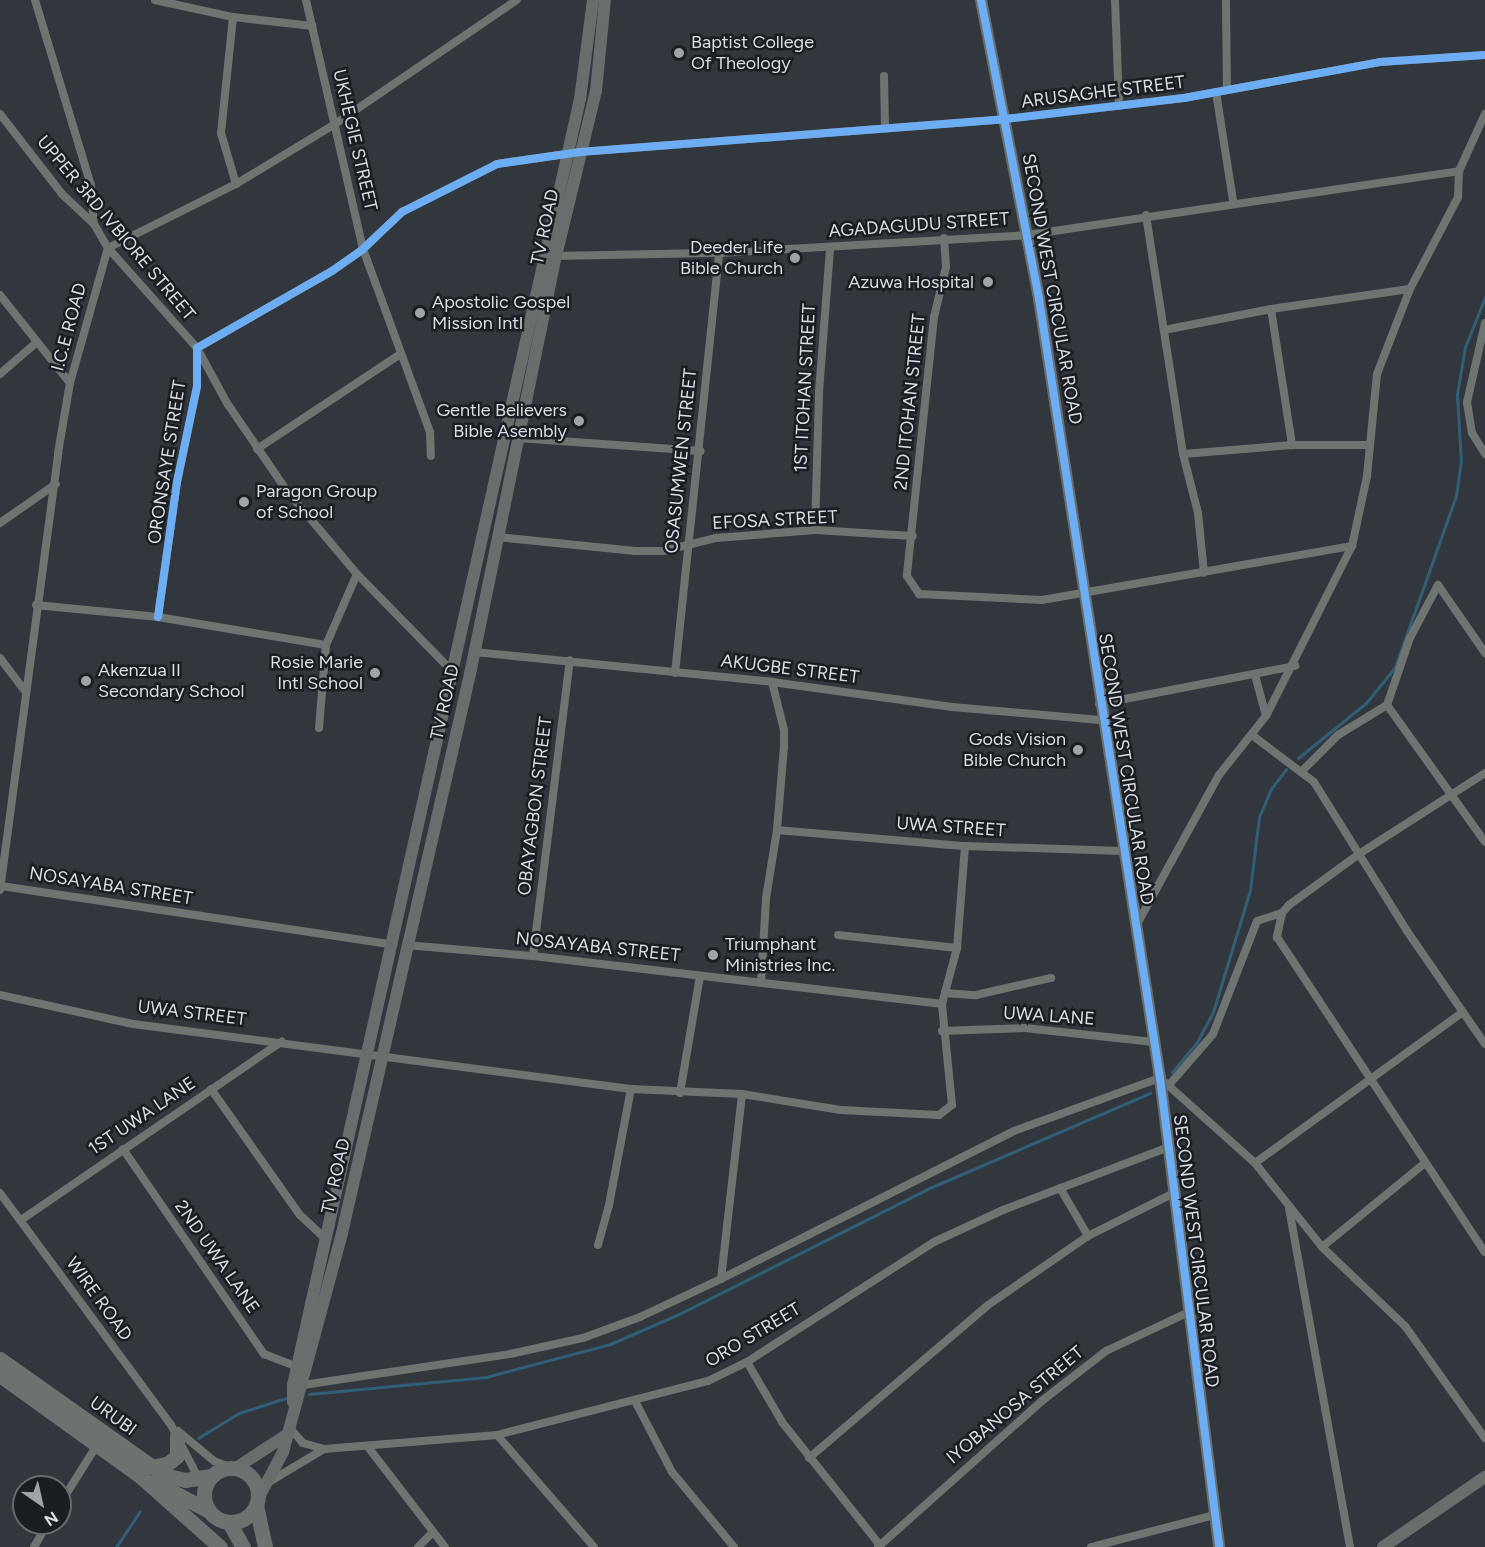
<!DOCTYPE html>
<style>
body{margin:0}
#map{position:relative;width:1485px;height:1547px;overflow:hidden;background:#32373d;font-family:Figtree,sans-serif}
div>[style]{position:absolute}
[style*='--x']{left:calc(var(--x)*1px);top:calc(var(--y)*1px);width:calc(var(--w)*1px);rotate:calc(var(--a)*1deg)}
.stream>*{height:3px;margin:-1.5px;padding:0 1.5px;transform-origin:1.5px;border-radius:1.5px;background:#315f78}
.street>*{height:8px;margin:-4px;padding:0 4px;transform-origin:4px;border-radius:4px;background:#6e7571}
.secondary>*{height:12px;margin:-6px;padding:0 6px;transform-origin:6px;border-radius:6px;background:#676e6c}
.highway>*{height:15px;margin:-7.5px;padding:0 7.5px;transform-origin:7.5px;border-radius:7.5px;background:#6b7270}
.highway>.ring{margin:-7.5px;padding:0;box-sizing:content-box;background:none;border:15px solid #6b7270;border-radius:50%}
.cycleway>*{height:8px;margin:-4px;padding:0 4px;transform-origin:4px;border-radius:4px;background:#6dadf4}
.dots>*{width:16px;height:16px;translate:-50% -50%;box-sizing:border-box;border:3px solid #1a1d22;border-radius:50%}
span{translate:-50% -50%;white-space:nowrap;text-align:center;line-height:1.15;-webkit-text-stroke:5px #1a1d22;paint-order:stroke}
.poi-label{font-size:18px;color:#d9dee5}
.left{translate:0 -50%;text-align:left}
.right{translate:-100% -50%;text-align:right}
.street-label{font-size:18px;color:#d9dee5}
.north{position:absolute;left:12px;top:1475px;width:60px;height:60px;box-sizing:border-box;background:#1a1d22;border:2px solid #666a70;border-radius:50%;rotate:146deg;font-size:16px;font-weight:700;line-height:24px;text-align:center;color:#d9dee5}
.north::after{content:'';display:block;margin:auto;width:21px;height:27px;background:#9fa4aa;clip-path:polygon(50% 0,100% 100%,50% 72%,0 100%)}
</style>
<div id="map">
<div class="stream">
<div style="--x:1298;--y:758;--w:87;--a:-39"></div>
<div style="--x:1366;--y:703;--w:46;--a:-51.1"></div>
<div style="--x:1395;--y:667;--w:182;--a:-70.4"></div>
<div style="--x:1456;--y:496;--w:34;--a:-82"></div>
<div style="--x:1461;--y:462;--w:68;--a:-93.4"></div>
<div style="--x:1457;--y:394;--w:48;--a:-80.3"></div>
<div style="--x:1465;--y:347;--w:54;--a:-68.2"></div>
<div style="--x:1172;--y:1072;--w:39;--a:-50"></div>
<div style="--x:1197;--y:1042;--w:34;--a:-62"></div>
<div style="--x:1213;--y:1012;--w:127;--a:-73.1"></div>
<div style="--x:1250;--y:890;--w:74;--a:-83"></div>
<div style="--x:1259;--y:817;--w:30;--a:-67"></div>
<div style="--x:1271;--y:789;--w:25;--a:-53"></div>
<div style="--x:309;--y:1394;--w:178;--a:-5.5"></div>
<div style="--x:486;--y:1377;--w:128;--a:-14.9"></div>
<div style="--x:610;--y:1344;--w:75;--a:-23.5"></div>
<div style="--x:679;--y:1314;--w:278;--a:-26.7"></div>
<div style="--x:927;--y:1189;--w:243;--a:-23.3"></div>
<div style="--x:198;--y:1438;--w:48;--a:-31.4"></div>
<div style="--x:239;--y:1413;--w:52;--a:-17.7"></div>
<div style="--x:116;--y:1547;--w:43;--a:-56.3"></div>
</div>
<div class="street">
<div style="--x:35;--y:0;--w:193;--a:73.2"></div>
<div style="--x:91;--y:185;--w:39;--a:86"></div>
<div style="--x:155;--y:0;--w:80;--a:12.3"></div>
<div style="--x:233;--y:17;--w:80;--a:6.5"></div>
<div style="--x:306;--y:0;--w:255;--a:77.1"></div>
<div style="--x:363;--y:249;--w:195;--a:69.9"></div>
<div style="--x:430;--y:432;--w:24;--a:88"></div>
<div style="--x:1115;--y:0;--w:106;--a:87.8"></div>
<div style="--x:1226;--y:0;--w:90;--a:89.4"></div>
<div style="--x:233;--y:17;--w:117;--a:95.9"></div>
<div style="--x:221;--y:133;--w:53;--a:73.6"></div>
<div style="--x:884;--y:76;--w:53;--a:88.9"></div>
<div style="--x:1216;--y:92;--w:110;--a:81.1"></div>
<div style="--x:0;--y:114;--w:101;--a:52.2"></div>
<div style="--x:62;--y:194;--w:44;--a:43.2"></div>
<div style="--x:94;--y:224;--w:28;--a:60"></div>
<div style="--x:108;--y:248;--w:134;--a:48.3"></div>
<div style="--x:197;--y:348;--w:63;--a:61.4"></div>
<div style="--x:227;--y:403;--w:107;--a:55.7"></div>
<div style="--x:287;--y:491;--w:109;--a:49.9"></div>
<div style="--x:357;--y:574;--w:137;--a:45.6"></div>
<div style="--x:1146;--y:215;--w:242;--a:81.2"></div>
<div style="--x:1183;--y:454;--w:61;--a:75.7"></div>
<div style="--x:1198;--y:513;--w:60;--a:84.3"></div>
<div style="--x:944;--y:238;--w:29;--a:86"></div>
<div style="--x:946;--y:267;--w:51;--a:103.5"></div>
<div style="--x:934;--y:317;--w:260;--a:96"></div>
<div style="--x:907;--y:576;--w:22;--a:56"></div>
<div style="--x:919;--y:594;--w:123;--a:2.8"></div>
<div style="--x:1042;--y:600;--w:315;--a:-9.9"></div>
<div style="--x:556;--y:256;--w:163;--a:-1.1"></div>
<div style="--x:719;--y:253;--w:309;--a:-3.3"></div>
<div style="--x:1027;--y:235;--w:437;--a:-8.4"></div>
<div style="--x:0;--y:295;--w:112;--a:51.5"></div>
<div style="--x:1271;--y:309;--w:138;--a:81.2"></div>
<div style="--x:1485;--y:323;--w:81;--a:102.8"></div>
<div style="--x:1467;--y:402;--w:31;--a:81"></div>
<div style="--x:1472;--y:433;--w:25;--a:58"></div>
<div style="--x:1164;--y:330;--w:109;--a:-11.1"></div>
<div style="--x:1271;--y:309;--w:140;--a:-8.2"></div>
<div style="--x:0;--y:374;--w:49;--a:-40.9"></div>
<div style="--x:518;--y:438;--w:183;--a:4.1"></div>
<div style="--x:257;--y:449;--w:170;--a:-33.5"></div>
<div style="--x:1183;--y:454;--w:109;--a:-4.7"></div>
<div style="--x:1292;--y:445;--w:76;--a:0"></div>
<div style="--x:0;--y:523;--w:68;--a:-34.9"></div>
<div style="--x:815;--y:530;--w:138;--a:-88.3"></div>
<div style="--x:819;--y:392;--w:144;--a:-85.6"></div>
<div style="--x:497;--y:537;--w:139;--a:5.8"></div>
<div style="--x:635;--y:551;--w:28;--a:0"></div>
<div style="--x:663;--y:551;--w:55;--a:-13.8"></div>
<div style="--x:716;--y:538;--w:99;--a:-4.6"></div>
<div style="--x:815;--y:530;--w:98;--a:3.5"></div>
<div style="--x:36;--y:605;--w:123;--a:5.6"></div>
<div style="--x:158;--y:617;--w:170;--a:9.5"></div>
<div style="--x:158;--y:617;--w:136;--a:-82"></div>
<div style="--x:177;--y:482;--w:98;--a:-78.2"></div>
<div style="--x:197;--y:386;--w:38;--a:-90"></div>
<div style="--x:197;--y:348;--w:155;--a:-29.7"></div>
<div style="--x:332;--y:271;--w:38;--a:-35"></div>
<div style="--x:363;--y:249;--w:54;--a:-43.5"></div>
<div style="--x:402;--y:212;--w:106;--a:-26.8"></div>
<div style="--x:497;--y:164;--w:84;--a:-8.2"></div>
<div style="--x:580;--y:152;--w:426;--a:-4.4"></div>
<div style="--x:1005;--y:119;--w:180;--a:-6.7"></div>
<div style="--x:1184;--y:98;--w:199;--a:-10.4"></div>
<div style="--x:1380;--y:62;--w:105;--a:-3.8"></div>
<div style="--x:474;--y:652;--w:300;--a:5.7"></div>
<div style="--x:772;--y:682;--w:182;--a:7.9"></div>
<div style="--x:952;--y:707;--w:151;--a:5"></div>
<div style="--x:0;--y:658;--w:40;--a:53"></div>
<div style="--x:675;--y:673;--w:422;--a:-84"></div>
<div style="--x:1255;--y:675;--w:42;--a:75"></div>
<div style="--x:1099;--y:704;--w:200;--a:-11"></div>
<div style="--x:1387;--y:705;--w:168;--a:54.4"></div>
<div style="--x:319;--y:728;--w:83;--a:-85.2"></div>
<div style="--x:326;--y:645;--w:77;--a:-66.4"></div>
<div style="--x:1252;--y:735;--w:78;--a:37.2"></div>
<div style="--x:1314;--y:782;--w:176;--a:58"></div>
<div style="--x:1407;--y:931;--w:137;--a:55.4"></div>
<div style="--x:1302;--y:771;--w:51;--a:-45"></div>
<div style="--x:1338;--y:735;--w:57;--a:-31.5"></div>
<div style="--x:1387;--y:705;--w:71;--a:-71.1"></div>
<div style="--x:1410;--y:638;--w:60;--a:-62.2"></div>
<div style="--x:1438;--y:585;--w:83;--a:55.3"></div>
<div style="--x:1485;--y:773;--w:150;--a:147.3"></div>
<div style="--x:1359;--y:854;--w:87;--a:143.9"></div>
<div style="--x:1289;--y:905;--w:11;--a:131"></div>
<div style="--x:1282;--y:913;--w:25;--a:102"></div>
<div style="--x:1277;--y:937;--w:377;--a:56.6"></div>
<div style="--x:777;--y:830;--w:189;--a:4.9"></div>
<div style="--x:965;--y:846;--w:158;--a:1.8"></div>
<div style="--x:1;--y:886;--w:397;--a:8.5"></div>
<div style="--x:0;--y:890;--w:441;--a:-82.4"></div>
<div style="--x:58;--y:453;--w:71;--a:-80.3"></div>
<div style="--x:70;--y:383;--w:140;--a:-74.3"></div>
<div style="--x:108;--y:248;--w:143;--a:-26.6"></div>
<div style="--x:236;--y:184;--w:116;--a:-31.2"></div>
<div style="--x:335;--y:124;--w:220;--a:-34.3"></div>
<div style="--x:1137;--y:924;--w:170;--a:-61.2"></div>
<div style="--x:1219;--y:775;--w:75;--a:-51.5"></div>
<div style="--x:1266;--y:716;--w:191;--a:-63.2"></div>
<div style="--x:1352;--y:546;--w:72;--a:-77.9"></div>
<div style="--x:1367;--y:476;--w:102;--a:-84.4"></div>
<div style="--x:1377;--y:374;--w:91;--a:-68.8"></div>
<div style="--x:1410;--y:289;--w:104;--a:-62.4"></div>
<div style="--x:1458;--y:197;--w:26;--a:-88"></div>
<div style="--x:1459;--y:171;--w:63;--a:-65.5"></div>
<div style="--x:838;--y:935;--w:120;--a:6.2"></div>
<div style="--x:406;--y:945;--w:127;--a:5"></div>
<div style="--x:533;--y:956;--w:412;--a:6.7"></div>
<div style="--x:942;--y:1004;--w:58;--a:-75"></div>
<div style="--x:957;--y:948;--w:102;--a:-85.5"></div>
<div style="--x:533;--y:956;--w:298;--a:-82.9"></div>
<div style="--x:761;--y:983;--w:85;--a:-86.6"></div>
<div style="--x:766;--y:898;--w:69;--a:-80.8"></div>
<div style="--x:777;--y:830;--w:83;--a:-85.2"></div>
<div style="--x:784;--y:747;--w:17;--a:-90"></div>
<div style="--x:784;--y:730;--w:49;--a:-104"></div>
<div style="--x:945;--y:993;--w:31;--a:4"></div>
<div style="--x:976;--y:995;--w:77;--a:-12.8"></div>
<div style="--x:0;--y:995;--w:136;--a:12.3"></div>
<div style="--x:133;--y:1024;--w:502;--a:7.44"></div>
<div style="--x:631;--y:1089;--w:111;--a:2.6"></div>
<div style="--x:742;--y:1094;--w:100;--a:9.2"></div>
<div style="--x:841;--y:1110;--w:98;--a:2.9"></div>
<div style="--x:939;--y:1115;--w:16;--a:-38"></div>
<div style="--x:952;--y:1105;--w:101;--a:-95.7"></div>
<div style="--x:942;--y:1031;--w:83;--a:-2.1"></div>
<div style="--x:1025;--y:1028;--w:129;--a:6.2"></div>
<div style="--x:1169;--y:1085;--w:67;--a:-49.2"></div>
<div style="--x:1213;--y:1034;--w:121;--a:-68.7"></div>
<div style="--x:1257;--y:921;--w:26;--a:-18"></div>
<div style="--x:211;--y:1089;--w:154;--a:54.8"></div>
<div style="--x:300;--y:1215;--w:37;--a:43"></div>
<div style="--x:680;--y:1093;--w:119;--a:-80.3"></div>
<div style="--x:123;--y:1149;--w:249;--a:55.5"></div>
<div style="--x:264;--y:1354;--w:36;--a:21"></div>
<div style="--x:1255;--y:1163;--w:257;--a:-36"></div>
<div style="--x:1060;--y:1188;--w:56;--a:59.7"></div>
<div style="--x:0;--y:1193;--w:288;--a:53.6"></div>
<div style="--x:171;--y:1425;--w:72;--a:62.7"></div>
<div style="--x:1289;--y:1208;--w:344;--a:79.8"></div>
<div style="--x:21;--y:1220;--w:316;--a:-34.4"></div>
<div style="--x:598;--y:1245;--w:41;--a:-74.6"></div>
<div style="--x:609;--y:1205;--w:118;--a:-79.3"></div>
<div style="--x:1322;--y:1247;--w:133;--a:-39.2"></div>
<div style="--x:721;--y:1279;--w:186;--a:-83.5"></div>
<div style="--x:747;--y:1362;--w:69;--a:59.7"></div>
<div style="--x:782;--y:1422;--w:157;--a:51.5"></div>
<div style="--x:303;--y:1385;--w:209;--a:-8.5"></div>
<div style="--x:510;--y:1354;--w:75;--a:-12.4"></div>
<div style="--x:583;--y:1338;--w:61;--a:-20.2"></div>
<div style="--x:640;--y:1317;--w:89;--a:-25.1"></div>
<div style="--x:721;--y:1279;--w:328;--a:-26.8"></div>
<div style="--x:1014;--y:1131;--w:155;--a:-20"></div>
<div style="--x:1160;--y:1078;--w:127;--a:41.8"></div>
<div style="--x:1255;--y:1163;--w:107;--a:51.4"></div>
<div style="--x:1322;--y:1247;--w:115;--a:43.6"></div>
<div style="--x:1405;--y:1326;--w:138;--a:54.5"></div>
<div style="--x:635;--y:1401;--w:80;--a:62.5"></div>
<div style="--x:672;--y:1472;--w:97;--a:50.4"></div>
<div style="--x:289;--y:1427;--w:21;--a:49"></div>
<div style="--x:303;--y:1443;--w:22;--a:16"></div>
<div style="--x:324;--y:1449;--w:174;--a:-4.6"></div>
<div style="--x:497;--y:1435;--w:218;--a:-14.4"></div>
<div style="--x:708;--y:1381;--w:43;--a:-26"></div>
<div style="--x:747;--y:1362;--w:222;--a:-32.7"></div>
<div style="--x:934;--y:1242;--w:76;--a:-24.9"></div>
<div style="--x:1003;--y:1210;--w:174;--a:-20.8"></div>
<div style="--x:178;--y:1431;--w:47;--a:39.8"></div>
<div style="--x:214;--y:1461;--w:16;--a:22"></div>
<div style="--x:497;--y:1435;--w:148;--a:49.1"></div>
<div style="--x:368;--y:1447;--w:126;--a:52.4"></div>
<div style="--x:809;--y:1458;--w:235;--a:-40.5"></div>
<div style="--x:988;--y:1305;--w:121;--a:-34.6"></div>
<div style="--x:1088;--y:1236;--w:94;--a:-26.6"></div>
<div style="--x:269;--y:1482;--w:64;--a:-31"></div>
<div style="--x:60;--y:1504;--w:70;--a:-57.9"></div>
<div style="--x:34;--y:1547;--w:28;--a:-60"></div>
<div style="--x:418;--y:1547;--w:21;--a:-45"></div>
<div style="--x:878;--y:1547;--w:221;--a:-41.7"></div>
<div style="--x:1043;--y:1400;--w:80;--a:-37.9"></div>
<div style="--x:1106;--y:1351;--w:92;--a:-25.2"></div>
<div style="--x:1091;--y:1547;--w:128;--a:-14.5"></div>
</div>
<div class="secondary">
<div style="--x:981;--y:0;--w:305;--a:79"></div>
<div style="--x:1039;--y:299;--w:788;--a:81.17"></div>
<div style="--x:1160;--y:1078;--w:473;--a:82.8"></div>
<div style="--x:293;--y:1402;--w:17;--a:-90"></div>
<div style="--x:293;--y:1385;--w:1318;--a:-77.42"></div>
<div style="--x:580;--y:99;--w:100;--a:-82.5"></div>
<div style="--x:236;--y:1468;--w:62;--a:-33.2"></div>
<div style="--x:259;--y:1497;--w:51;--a:-61.9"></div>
<div style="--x:283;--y:1452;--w:227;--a:-74.9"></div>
<div style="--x:342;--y:1233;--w:573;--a:-77.1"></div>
<div style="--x:470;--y:674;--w:427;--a:-78.4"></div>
<div style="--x:556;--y:256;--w:170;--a:-76.4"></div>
<div style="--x:596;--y:91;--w:91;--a:-84.4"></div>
<div style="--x:1383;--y:1547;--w:124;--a:-34.5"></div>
</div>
<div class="highway">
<div style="--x:0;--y:1359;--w:201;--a:35.3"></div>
<div style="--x:164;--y:1475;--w:22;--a:13"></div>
<div style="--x:185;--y:1480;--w:26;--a:-9"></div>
<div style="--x:0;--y:1375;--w:173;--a:35.8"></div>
<div style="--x:140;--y:1476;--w:107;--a:41.6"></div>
<div style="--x:151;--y:1467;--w:16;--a:-11"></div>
<div style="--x:167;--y:1464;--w:13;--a:-39"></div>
<div style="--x:177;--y:1456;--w:20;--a:-90"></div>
<div class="ring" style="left:204px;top:1468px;width:39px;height:39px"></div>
<div style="--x:154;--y:1482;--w:62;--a:27.8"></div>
<div style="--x:256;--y:1505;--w:43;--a:77.9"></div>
<div style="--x:229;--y:1522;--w:29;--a:61"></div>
</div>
<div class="cycleway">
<div style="--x:981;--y:0;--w:305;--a:79"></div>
<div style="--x:1039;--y:299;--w:788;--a:81.17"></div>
<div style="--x:1160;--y:1078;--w:473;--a:82.8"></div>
<div style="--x:158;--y:617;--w:136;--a:-82"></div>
<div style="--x:177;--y:482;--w:98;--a:-78.2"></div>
<div style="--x:197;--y:386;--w:38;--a:-90"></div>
<div style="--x:197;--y:348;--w:155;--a:-29.7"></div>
<div style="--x:332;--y:271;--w:38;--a:-35"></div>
<div style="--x:363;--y:249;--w:54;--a:-43.5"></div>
<div style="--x:402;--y:212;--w:106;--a:-26.8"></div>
<div style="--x:497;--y:164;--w:84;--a:-8.2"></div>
<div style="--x:580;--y:152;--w:426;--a:-4.4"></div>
<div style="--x:1005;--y:119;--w:180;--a:-6.7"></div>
<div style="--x:1184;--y:98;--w:199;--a:-10.4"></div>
<div style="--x:1380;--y:62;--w:105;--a:-3.8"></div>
</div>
<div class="dots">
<div style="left:679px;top:53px;background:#9fa4aa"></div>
<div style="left:795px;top:258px;background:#9fa4aa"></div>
<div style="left:988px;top:282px;background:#9fa4aa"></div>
<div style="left:420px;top:313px;background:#9fa4aa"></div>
<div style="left:579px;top:421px;background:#9fa4aa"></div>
<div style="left:244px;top:502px;background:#9fa4aa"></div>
<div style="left:375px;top:673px;background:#9fa4aa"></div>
<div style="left:86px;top:681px;background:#9fa4aa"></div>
<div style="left:1078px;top:750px;background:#9fa4aa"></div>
<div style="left:713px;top:955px;background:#9fa4aa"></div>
</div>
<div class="poi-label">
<span class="left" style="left:691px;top:53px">Baptist College<br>Of Theology</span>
<span class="right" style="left:783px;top:258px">Deeder Life<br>Bible Church</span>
<span class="right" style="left:974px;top:282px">Azuwa Hospital</span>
<span class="left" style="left:432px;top:313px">Apostolic Gospel<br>Mission Intl</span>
<span class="right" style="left:567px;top:421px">Gentle Believers<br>Bible Asembly</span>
<span class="left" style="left:256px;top:502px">Paragon Group<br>of School</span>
<span class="right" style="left:363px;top:673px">Rosie Marie<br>Intl School</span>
<span class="left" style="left:98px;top:681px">Akenzua II<br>Secondary School</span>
<span class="right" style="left:1066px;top:750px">Gods Vision<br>Bible Church</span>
<span class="left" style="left:725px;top:955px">Triumphant<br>Ministries Inc.</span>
</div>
<div class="street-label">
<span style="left:1103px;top:92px;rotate:-7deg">ARUSAGHE STREET</span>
<span style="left:355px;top:140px;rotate:77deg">UKHEGIE STREET</span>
<span style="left:919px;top:225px;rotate:-4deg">AGADAGUDU STREET</span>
<span style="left:545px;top:227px;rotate:-78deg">TV ROAD</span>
<span style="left:116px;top:228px;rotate:50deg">UPPER 3RD IVBIORE STREET</span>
<span style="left:1052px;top:289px;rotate:80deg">SECOND WEST CIRCULAR ROAD</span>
<span style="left:69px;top:327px;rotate:-75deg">I.C.E ROAD</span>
<span style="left:805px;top:388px;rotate:-87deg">1ST ITOHAN STREET</span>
<span style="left:910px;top:402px;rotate:-84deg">2ND ITOHAN STREET</span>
<span style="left:681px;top:461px;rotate:-84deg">OSASUMWEN STREET</span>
<span style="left:167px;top:462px;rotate:-81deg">ORONSAYE STREET</span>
<span style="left:775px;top:520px;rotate:-3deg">EFOSA STREET</span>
<span style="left:790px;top:669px;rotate:7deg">AKUGBE STREET</span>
<span style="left:445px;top:702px;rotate:-77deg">TV ROAD</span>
<span style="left:1126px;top:769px;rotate:81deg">SECOND WEST CIRCULAR ROAD</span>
<span style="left:535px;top:806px;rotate:-83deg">OBAYAGBON STREET</span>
<span style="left:951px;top:827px;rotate:4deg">UWA STREET</span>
<span style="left:111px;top:886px;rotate:9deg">NOSAYABA STREET</span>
<span style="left:598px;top:947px;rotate:6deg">NOSAYABA STREET</span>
<span style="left:192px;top:1013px;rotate:7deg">UWA STREET</span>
<span style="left:1049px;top:1016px;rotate:4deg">UWA LANE</span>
<span style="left:142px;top:1116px;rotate:-34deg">1ST UWA LANE</span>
<span style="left:336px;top:1176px;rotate:-77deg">TV ROAD</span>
<span style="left:1196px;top:1251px;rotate:83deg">SECOND WEST CIRCULAR ROAD</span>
<span style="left:217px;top:1257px;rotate:55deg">2ND UWA LANE</span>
<span style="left:99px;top:1299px;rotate:54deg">WIRE ROAD</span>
<span style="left:753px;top:1335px;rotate:-31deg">ORO STREET</span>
<span style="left:1015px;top:1405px;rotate:-40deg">IYOBANOSA STREET</span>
<span style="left:113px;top:1416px;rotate:36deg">URUBI</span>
</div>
<div class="north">N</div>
</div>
